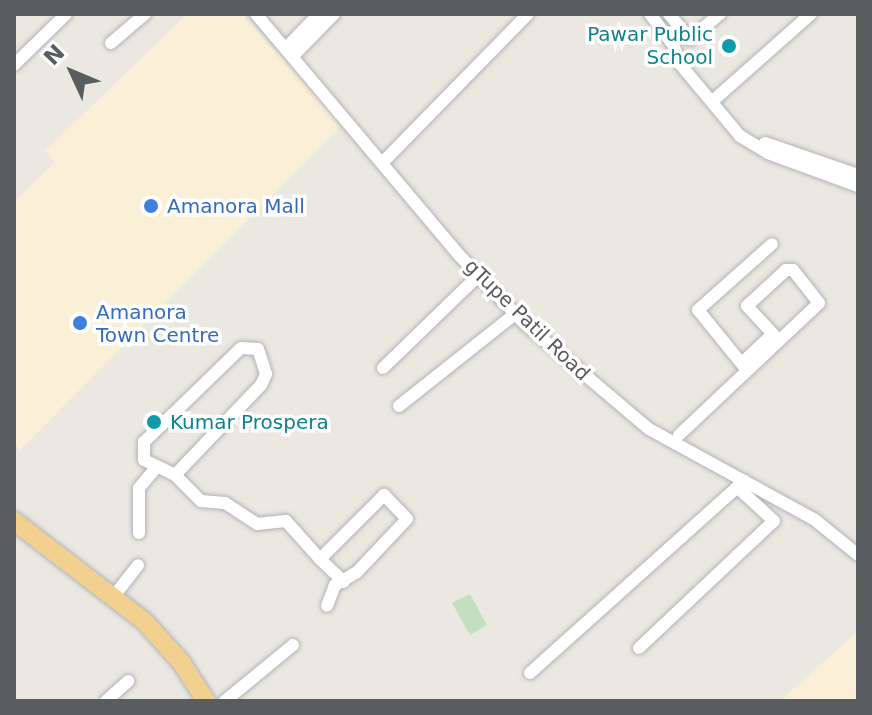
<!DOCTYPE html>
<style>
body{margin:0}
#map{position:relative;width:872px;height:715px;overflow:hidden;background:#ebe8e1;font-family:"DejaVu Sans",sans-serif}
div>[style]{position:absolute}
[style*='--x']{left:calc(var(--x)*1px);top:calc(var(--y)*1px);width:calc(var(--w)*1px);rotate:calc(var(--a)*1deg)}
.commercial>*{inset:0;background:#faefd7}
.green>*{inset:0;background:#c2e0bf}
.roads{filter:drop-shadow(0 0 2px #b1b4b7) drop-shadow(0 0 2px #b1b4b7)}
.minor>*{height:12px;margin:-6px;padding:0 6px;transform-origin:6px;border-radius:6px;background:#fff}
.highway>*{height:18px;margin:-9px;padding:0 9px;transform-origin:9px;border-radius:9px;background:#f2d190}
.dots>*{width:22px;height:22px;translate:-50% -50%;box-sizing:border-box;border:4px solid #fff;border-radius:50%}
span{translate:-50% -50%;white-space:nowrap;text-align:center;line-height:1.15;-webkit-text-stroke:7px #fff;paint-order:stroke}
.culture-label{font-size:20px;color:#0d838f}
.right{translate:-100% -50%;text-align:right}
.left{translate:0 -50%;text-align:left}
.shop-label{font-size:20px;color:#366cbe}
.street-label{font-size:20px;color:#595d60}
.frame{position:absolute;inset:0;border:16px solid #595d60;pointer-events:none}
.north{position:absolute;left:32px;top:32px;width:80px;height:80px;-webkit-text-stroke:6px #fff;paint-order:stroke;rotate:314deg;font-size:22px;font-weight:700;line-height:32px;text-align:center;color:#595d60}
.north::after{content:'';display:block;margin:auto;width:28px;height:36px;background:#595d60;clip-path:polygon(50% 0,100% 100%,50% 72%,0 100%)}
</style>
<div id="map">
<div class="commercial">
<div style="clip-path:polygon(187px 14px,242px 14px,343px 124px,20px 450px,14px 444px,14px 202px,55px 162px,45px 151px)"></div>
<div style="clip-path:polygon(858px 631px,858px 701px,780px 701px)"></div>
</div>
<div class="green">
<div style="clip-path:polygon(470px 594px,487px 625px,470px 635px,452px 603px)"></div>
</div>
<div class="roads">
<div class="minor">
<div style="--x:256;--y:14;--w:314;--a:49.9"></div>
<div style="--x:458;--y:254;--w:97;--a:46.3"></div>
<div style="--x:525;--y:324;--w:162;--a:40.3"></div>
<div style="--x:649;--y:429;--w:189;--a:28.7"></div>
<div style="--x:815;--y:520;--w:55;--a:39.1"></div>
<div style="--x:650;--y:14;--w:38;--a:53"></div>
<div style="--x:673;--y:44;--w:21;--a:71"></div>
<div style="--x:680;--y:64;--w:94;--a:50.2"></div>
<div style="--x:740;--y:136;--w:33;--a:31"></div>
<div style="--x:768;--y:153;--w:96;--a:20.1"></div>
<div style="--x:669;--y:14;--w:33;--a:50"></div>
<div style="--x:690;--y:39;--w:39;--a:-40"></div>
<div style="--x:111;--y:43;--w:45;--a:-40.5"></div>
<div style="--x:286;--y:48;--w:47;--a:-45.9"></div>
<div style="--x:293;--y:56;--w:59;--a:-45.7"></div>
<div style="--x:14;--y:65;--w:73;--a:-44.4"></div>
<div style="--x:716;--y:98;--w:127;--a:-41.5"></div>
<div style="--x:765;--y:143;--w:98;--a:19"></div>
<div style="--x:383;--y:162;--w:207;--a:-45.6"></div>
<div style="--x:383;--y:368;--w:132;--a:-44.1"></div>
<div style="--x:746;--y:369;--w:76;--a:-129.1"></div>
<div style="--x:698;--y:310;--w:99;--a:-41.7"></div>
<div style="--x:399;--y:406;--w:148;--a:-38.4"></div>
<div style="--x:679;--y:435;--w:192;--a:-43.3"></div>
<div style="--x:819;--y:303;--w:42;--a:-128.2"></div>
<div style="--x:793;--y:270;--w:7;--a:180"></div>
<div style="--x:786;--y:270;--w:53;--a:137.3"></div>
<div style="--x:747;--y:306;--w:38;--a:47"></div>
<div style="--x:773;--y:334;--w:42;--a:136.9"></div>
<div style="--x:175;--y:475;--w:34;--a:-154"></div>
<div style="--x:144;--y:460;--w:18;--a:-90"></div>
<div style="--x:144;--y:442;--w:135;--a:-44.1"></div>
<div style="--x:241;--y:348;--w:17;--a:3"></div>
<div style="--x:258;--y:349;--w:26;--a:72"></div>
<div style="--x:266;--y:374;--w:12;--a:114"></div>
<div style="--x:261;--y:385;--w:124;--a:133.7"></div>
<div style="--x:175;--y:475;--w:37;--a:45"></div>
<div style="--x:201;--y:501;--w:24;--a:5"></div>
<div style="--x:225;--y:503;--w:38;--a:33"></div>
<div style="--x:257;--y:524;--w:29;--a:-6"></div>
<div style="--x:286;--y:521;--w:51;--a:48.2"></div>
<div style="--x:320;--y:559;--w:91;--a:-45"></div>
<div style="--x:384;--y:495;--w:33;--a:46"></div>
<div style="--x:407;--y:519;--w:73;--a:133.3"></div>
<div style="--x:357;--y:572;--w:26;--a:149"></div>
<div style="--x:335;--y:585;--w:22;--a:111"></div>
<div style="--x:139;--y:533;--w:45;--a:-90"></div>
<div style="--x:139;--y:488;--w:25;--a:-50"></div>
<div style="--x:320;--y:559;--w:33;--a:44"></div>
<div style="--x:114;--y:596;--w:39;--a:-52"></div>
<div style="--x:639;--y:648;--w:185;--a:-43.3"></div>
<div style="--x:774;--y:521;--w:49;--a:-137.5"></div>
<div style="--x:530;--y:673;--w:288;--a:-41.9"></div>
<div style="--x:106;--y:701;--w:30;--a:-42"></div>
<div style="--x:225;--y:701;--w:88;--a:-39.5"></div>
</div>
<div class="highway">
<div style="--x:14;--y:521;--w:165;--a:37.6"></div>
<div style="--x:145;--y:622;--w:54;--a:48"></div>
<div style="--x:181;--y:662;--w:46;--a:57.3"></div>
</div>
</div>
<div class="dots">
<div style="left:729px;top:46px;background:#0f9aa8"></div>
<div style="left:151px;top:206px;background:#3f7fe0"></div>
<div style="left:80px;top:323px;background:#3f7fe0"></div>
<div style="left:154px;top:422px;background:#0f9aa8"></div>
</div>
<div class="culture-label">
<span class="right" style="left:713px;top:46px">Pawar Public<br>School</span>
<span class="left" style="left:170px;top:422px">Kumar Prospera</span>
</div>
<div class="shop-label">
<span class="left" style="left:167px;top:206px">Amanora Mall</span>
<span class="left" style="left:96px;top:324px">Amanora<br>Town Centre</span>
</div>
<div class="street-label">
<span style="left:527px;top:320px;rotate:44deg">gTupe Patil Road</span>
</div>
<div class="frame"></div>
<div class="north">N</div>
</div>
